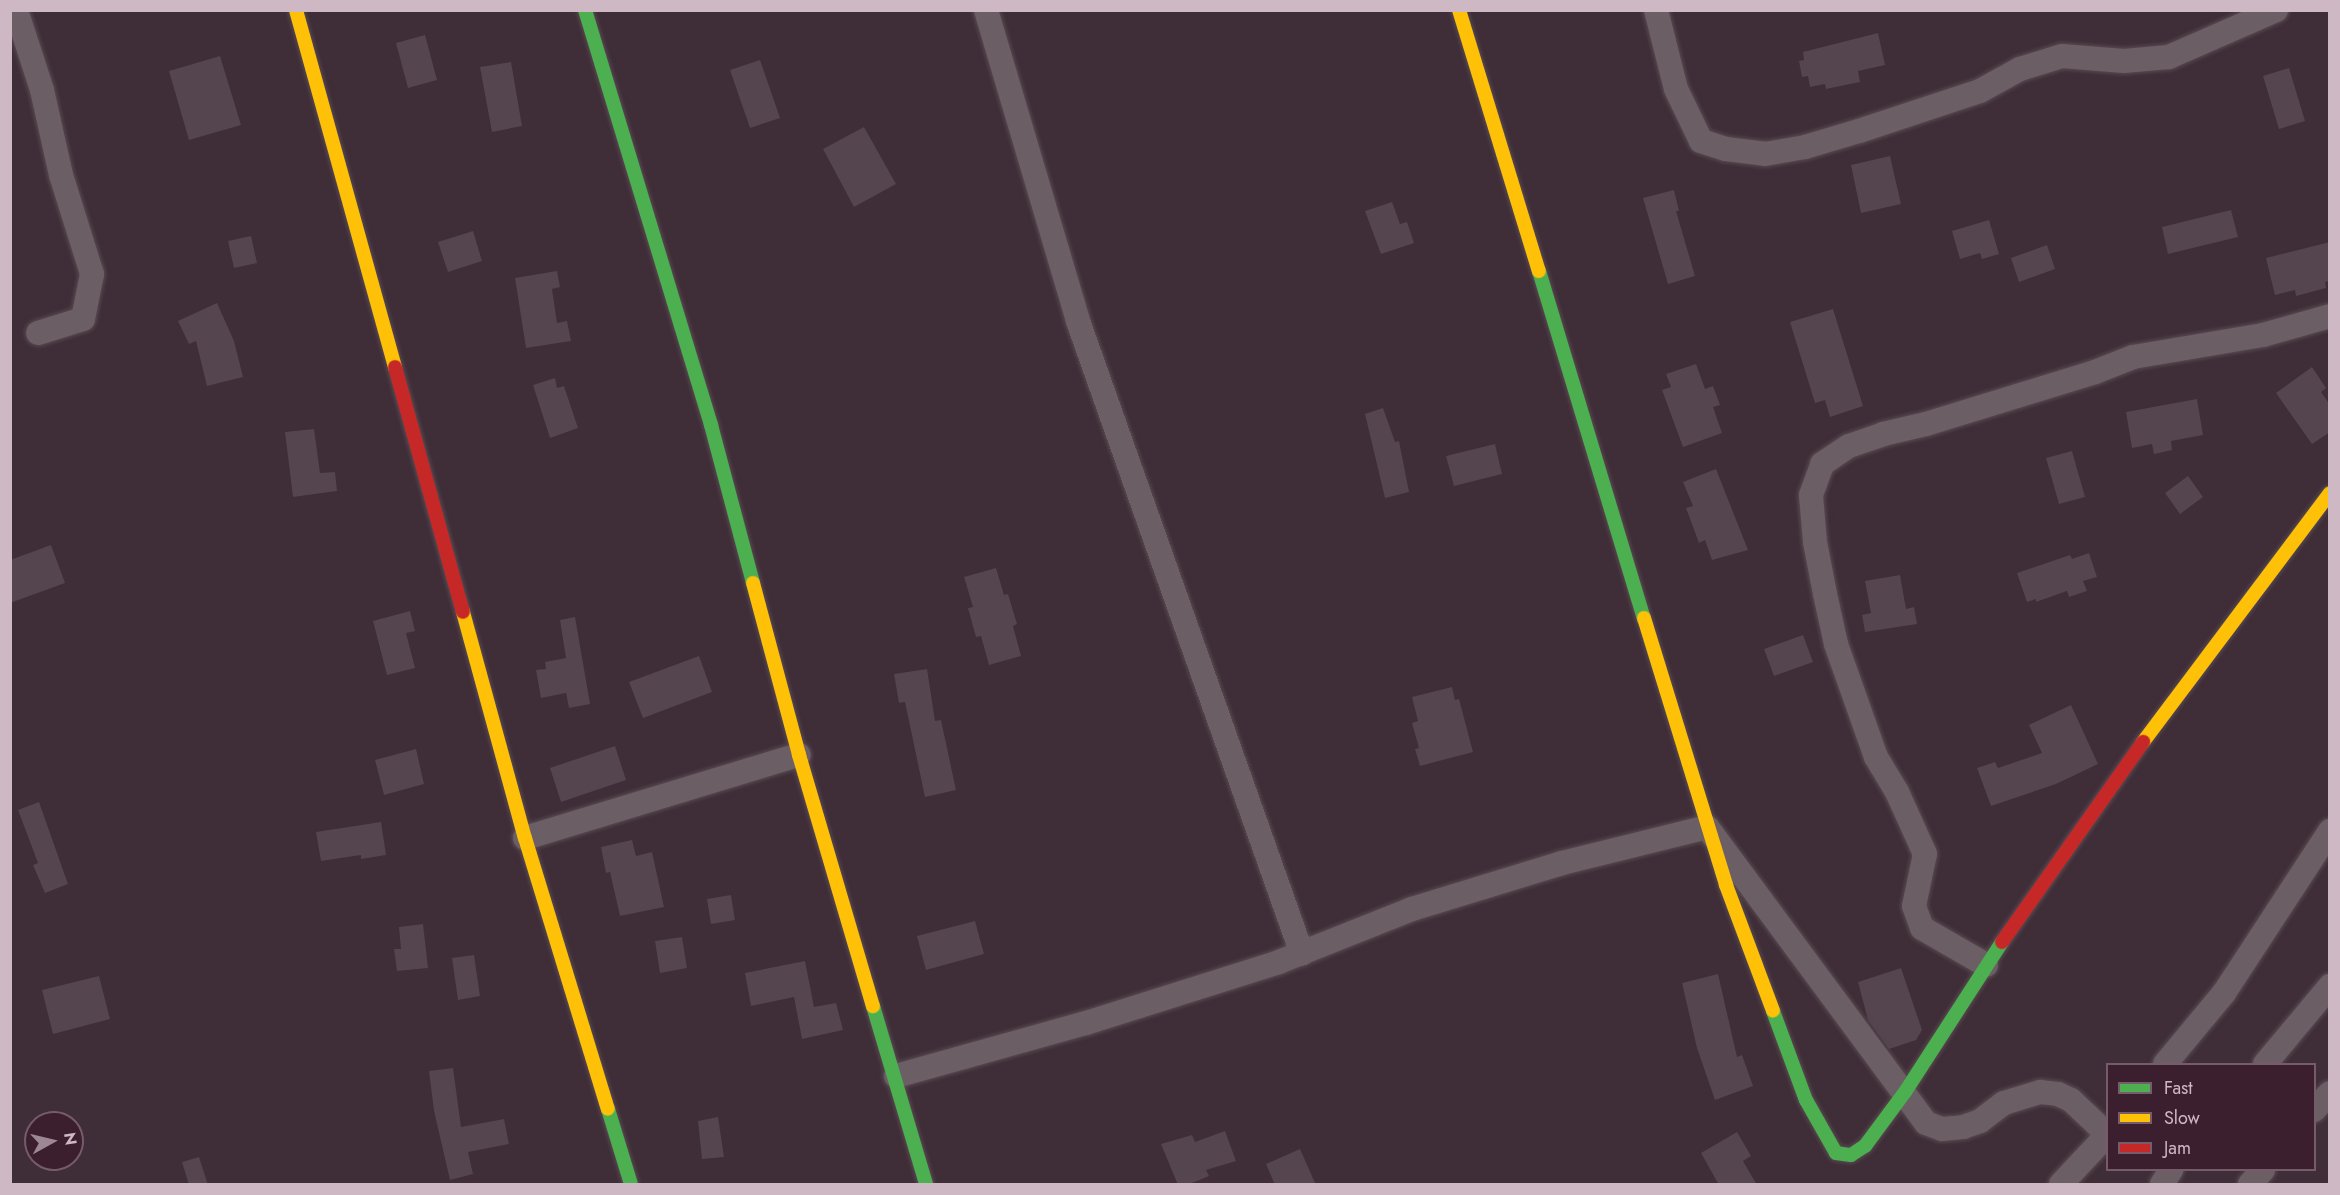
<!DOCTYPE html>
<style>
body{margin:0}
#map{position:relative;width:2340px;height:1195px;overflow:hidden;background:#3f2d37;font-family:Jost,sans-serif}
div>[style]{position:absolute}
[style*='--x']{left:calc(var(--x)*1px);top:calc(var(--y)*1px);width:calc(var(--w)*1px);rotate:calc(var(--a)*1deg)}
.building>*{inset:0;background:#54454e}
.roads{filter:drop-shadow(0 0 2px #584a51) drop-shadow(0 0 2px #584a51)}
.street>*{height:24px;margin:-12px;padding:0 12px;transform-origin:12px;border-radius:12px;background:#6b5e65}
.fast>*{height:14px;margin:-7px;padding:0 7px;transform-origin:7px;border-radius:7px;background:#4caf50}
.slow>*{height:14px;margin:-7px;padding:0 7px;transform-origin:7px;border-radius:7px;background:#ffc107}
.jam>*{height:14px;margin:-7px;padding:0 7px;transform-origin:7px;border-radius:7px;background:#c62828}
span{translate:-50% -50%;white-space:nowrap;text-align:center;line-height:1.15;-webkit-text-stroke:4.5px #3b1f2e;paint-order:stroke}
.frame{position:absolute;inset:0;border:12px solid #ceb8c4;pointer-events:none}
.legend{position:absolute;left:2106px;top:1063px;width:210px;height:108px;box-sizing:border-box;background:#3b1f2e;border:2px solid #765c6a;margin:0;padding:8px 10px;list-style:none;font-size:18px;color:#ceb8c4}
.legend li{display:flex;align-items:center;gap:12px;height:30px}
.legend b{width:30px;border:2px solid #765c6a}
.north{position:absolute;left:24px;top:1111px;width:60px;height:60px;box-sizing:border-box;background:#3b1f2e;border:2px solid #765c6a;border-radius:50%;rotate:82deg;font-size:16px;font-weight:700;line-height:24px;text-align:center;color:#ceb8c4}
.north::after{content:'';display:block;margin:auto;width:21px;height:27px;background:#9c8793;clip-path:polygon(50% 0,100% 100%,50% 72%,0 100%)}
</style>
<div id="map">
<div class="building">
<div style="clip-path:polygon(1878px 33px,1885px 65px,1858px 71px,1860px 82px,1826px 89px,1825px 84px,1810px 87px,1808px 76px,1802px 77px,1799px 61px,1804px 60px,1803px 52px)"></div>
<div style="clip-path:polygon(425px 35px,437px 80px,408px 88px,396px 43px)"></div>
<div style="clip-path:polygon(220px 56px,241px 125px,189px 140px,169px 71px)"></div>
<div style="clip-path:polygon(760px 60px,780px 118px,750px 128px,730px 70px)"></div>
<div style="clip-path:polygon(511px 62px,522px 126px,492px 132px,480px 67px)"></div>
<div style="clip-path:polygon(2289px 68px,2305px 121px,2279px 129px,2263px 76px)"></div>
<div style="clip-path:polygon(864px 127px,896px 184px,854px 207px,823px 149px)"></div>
<div style="clip-path:polygon(1890px 156px,1901px 204px,1861px 213px,1851px 165px)"></div>
<div style="clip-path:polygon(1674px 190px,1679px 211px,1676px 211px,1695px 276px,1668px 284px,1643px 198px)"></div>
<div style="clip-path:polygon(1392px 202px,1400px 224px,1407px 222px,1414px 243px,1381px 254px,1365px 211px)"></div>
<div style="clip-path:polygon(2231px 210px,2238px 237px,2168px 254px,2162px 227px)"></div>
<div style="clip-path:polygon(1989px 220px,1999px 254px,1982px 259px,1980px 253px,1960px 259px,1952px 231px)"></div>
<div style="clip-path:polygon(473px 231px,482px 261px,448px 272px,438px 242px)"></div>
<div style="clip-path:polygon(251px 236px,257px 263px,234px 268px,228px 241px)"></div>
<div style="clip-path:polygon(2330px 242px,2330px 281px,2325px 282px,2326px 288px,2296px 296px,2295px 290px,2275px 295px,2266px 258px)"></div>
<div style="clip-path:polygon(2047px 245px,2055px 269px,2019px 282px,2011px 258px)"></div>
<div style="clip-path:polygon(557px 271px,560px 287px,552px 289px,557px 323px,567px 321px,571px 341px,526px 348px,515px 278px)"></div>
<div style="clip-path:polygon(217px 303px,234px 341px,243px 377px,207px 386px,196px 341px,189px 344px,178px 321px)"></div>
<div style="clip-path:polygon(1833px 309px,1863px 406px,1830px 417px,1825px 400px,1815px 403px,1790px 322px)"></div>
<div style="clip-path:polygon(1696px 364px,1705px 389px,1713px 386px,1720px 405px,1713px 407px,1722px 433px,1683px 447px,1662px 390px,1671px 387px,1666px 374px)"></div>
<div style="clip-path:polygon(2312px 367px,2326px 388px,2321px 392px,2330px 405px,2330px 432px,2312px 444px,2276px 393px)"></div>
<div style="clip-path:polygon(555px 378px,557px 388px,564px 386px,578px 428px,550px 438px,533px 385px)"></div>
<div style="clip-path:polygon(2197px 399px,2203px 435px,2171px 441px,2172px 450px,2154px 454px,2152px 444px,2132px 448px,2126px 412px)"></div>
<div style="clip-path:polygon(1383px 408px,1395px 442px,1399px 441px,1409px 492px,1385px 498px,1365px 414px)"></div>
<div style="clip-path:polygon(314px 429px,320px 473px,335px 472px,337px 491px,293px 497px,285px 432px)"></div>
<div style="clip-path:polygon(1495px 444px,1502px 474px,1454px 486px,1446px 456px)"></div>
<div style="clip-path:polygon(2072px 451px,2085px 497px,2059px 504px,2046px 458px)"></div>
<div style="clip-path:polygon(1716px 469px,1748px 550px,1712px 560px,1705px 540px,1699px 543px,1686px 508px,1693px 506px,1683px 482px)"></div>
<div style="clip-path:polygon(2188px 476px,2203px 497px,2180px 514px,2165px 493px)"></div>
<div style="clip-path:polygon(51px 545px,65px 583px,10px 603px,10px 560px)"></div>
<div style="clip-path:polygon(2089px 553px,2097px 577px,2083px 581px,2087px 591px,2069px 597px,2067px 591px,2036px 602px,2036px 599px,2027px 602px,2017px 573px,2070px 555px,2072px 559px)"></div>
<div style="clip-path:polygon(996px 568px,1004px 595px,1008px 594px,1017px 624px,1013px 626px,1021px 656px,989px 665px,981px 636px,976px 637px,968px 608px,973px 607px,964px 577px)"></div>
<div style="clip-path:polygon(1900px 575px,1906px 609px,1914px 607px,1917px 624px,1865px 632px,1862px 615px,1871px 613px,1865px 581px)"></div>
<div style="clip-path:polygon(410px 611px,415px 631px,406px 633px,415px 668px,387px 675px,373px 621px)"></div>
<div style="clip-path:polygon(575px 617px,590px 704px,569px 708px,566px 693px,541px 698px,536px 670px,546px 669px,545px 662px,566px 658px,560px 620px)"></div>
<div style="clip-path:polygon(1803px 635px,1813px 662px,1774px 676px,1764px 649px)"></div>
<div style="clip-path:polygon(699px 656px,712px 692px,643px 718px,629px 682px)"></div>
<div style="clip-path:polygon(927px 669px,935px 721px,941px 720px,956px 790px,925px 797px,905px 702px,899px 703px,894px 674px)"></div>
<div style="clip-path:polygon(1452px 687px,1455px 700px,1459px 699px,1473px 752px,1420px 766px,1415px 749px,1419px 748px,1412px 723px,1418px 721px,1412px 697px)"></div>
<div style="clip-path:polygon(2071px 705px,2098px 764px,2056px 784px,1991px 806px,1977px 768px,1995px 762px,1998px 768px,2042px 753px,2029px 725px)"></div>
<div style="clip-path:polygon(615px 746px,626px 780px,561px 802px,550px 768px)"></div>
<div style="clip-path:polygon(416px 749px,424px 784px,384px 795px,375px 760px)"></div>
<div style="clip-path:polygon(39px 802px,68px 884px,45px 893px,33px 865px,38px 863px,18px 810px)"></div>
<div style="clip-path:polygon(381px 822px,386px 855px,361px 859px,361px 855px,321px 861px,316px 832px)"></div>
<div style="clip-path:polygon(632px 840px,636px 856px,652px 852px,664px 907px,620px 916px,610px 872px,606px 873px,601px 847px)"></div>
<div style="clip-path:polygon(731px 895px,735px 920px,711px 924px,707px 899px)"></div>
<div style="clip-path:polygon(975px 921px,984px 954px,926px 970px,917px 936px)"></div>
<div style="clip-path:polygon(423px 924px,428px 968px,397px 971px,394px 949px,401px 949px,399px 927px)"></div>
<div style="clip-path:polygon(682px 937px,687px 968px,660px 973px,655px 941px)"></div>
<div style="clip-path:polygon(474px 955px,480px 996px,458px 1000px,452px 958px)"></div>
<div style="clip-path:polygon(805px 961px,814px 1007px,836px 1003px,843px 1030px,802px 1039px,794px 997px,751px 1006px,745px 973px)"></div>
<div style="clip-path:polygon(1901px 968px,1922px 1030px,1916px 1040px,1889px 1049px,1868px 1020px,1858px 982px)"></div>
<div style="clip-path:polygon(1718px 974px,1737px 1057px,1742px 1055px,1753px 1086px,1715px 1100px,1697px 1048px,1682px 983px)"></div>
<div style="clip-path:polygon(99px 976px,110px 1019px,53px 1034px,42px 990px)"></div>
<div style="clip-path:polygon(453px 1068px,461px 1127px,504px 1119px,509px 1144px,468px 1152px,473px 1174px,450px 1180px,434px 1111px,429px 1071px)"></div>
<div style="clip-path:polygon(718px 1117px,724px 1157px,702px 1159px,698px 1121px)"></div>
<div style="clip-path:polygon(1225px 1131px,1236px 1161px,1206px 1170px,1209px 1176px,1187px 1185px,1178px 1185px,1161px 1144px,1192px 1135px,1195px 1142px)"></div>
<div style="clip-path:polygon(1737px 1132px,1751px 1156px,1743px 1161px,1757px 1185px,1719px 1185px,1701px 1153px)"></div>
<div style="clip-path:polygon(1300px 1149px,1316px 1185px,1275px 1185px,1266px 1164px)"></div>
<div style="clip-path:polygon(199px 1157px,208px 1185px,189px 1185px,182px 1162px)"></div>
</div>
<div class="roads">
<div class="street">
<div style="--x:16;--y:10;--w:84;--a:72"></div>
<div style="--x:42;--y:90;--w:87;--a:77.4"></div>
<div style="--x:61;--y:175;--w:104;--a:72.6"></div>
<div style="--x:92;--y:274;--w:46;--a:101.3"></div>
<div style="--x:83;--y:319;--w:47;--a:162.7"></div>
<div style="--x:986;--y:10;--w:324;--a:73.5"></div>
<div style="--x:1078;--y:321;--w:671;--a:70.51"></div>
<div style="--x:1656;--y:10;--w:81;--a:75.8"></div>
<div style="--x:1676;--y:89;--w:58;--a:64.3"></div>
<div style="--x:1701;--y:141;--w:26;--a:18"></div>
<div style="--x:1726;--y:149;--w:39;--a:7"></div>
<div style="--x:1765;--y:154;--w:41;--a:-9.9"></div>
<div style="--x:1805;--y:147;--w:56;--a:-16.5"></div>
<div style="--x:1859;--y:131;--w:127;--a:-18.3"></div>
<div style="--x:1980;--y:91;--w:46;--a:-28.8"></div>
<div style="--x:2020;--y:69;--w:44;--a:-17.2"></div>
<div style="--x:2062;--y:56;--w:62;--a:4.6"></div>
<div style="--x:2124;--y:61;--w:45;--a:-5.1"></div>
<div style="--x:2169;--y:57;--w:117;--a:-23.7"></div>
<div style="--x:525;--y:838;--w:286;--a:-16.9"></div>
<div style="--x:1986;--y:965;--w:74;--a:-150"></div>
<div style="--x:1922;--y:928;--w:23;--a:-110"></div>
<div style="--x:1914;--y:906;--w:53;--a:-78.1"></div>
<div style="--x:1925;--y:854;--w:68;--a:-114.3"></div>
<div style="--x:1897;--y:792;--w:41;--a:-121"></div>
<div style="--x:1876;--y:757;--w:120;--a:-109.5"></div>
<div style="--x:1836;--y:644;--w:51;--a:-102.4"></div>
<div style="--x:1825;--y:594;--w:53;--a:-100.9"></div>
<div style="--x:1815;--y:542;--w:47;--a:-94.9"></div>
<div style="--x:1811;--y:495;--w:33;--a:-70"></div>
<div style="--x:1822;--y:464;--w:32;--a:-34"></div>
<div style="--x:1849;--y:446;--w:36;--a:-19"></div>
<div style="--x:1883;--y:434;--w:44;--a:-13.1"></div>
<div style="--x:1926;--y:424;--w:177;--a:-17.1"></div>
<div style="--x:2095;--y:372;--w:41;--a:-21.5"></div>
<div style="--x:2133;--y:357;--w:132;--a:-9.6"></div>
<div style="--x:2263;--y:335;--w:70;--a:-15.8"></div>
<div style="--x:2165;--y:1064;--w:92;--a:-50.3"></div>
<div style="--x:2224;--y:993;--w:194;--a:-56.8"></div>
<div style="--x:2265;--y:1064;--w:102;--a:-50.2"></div>
<div style="--x:896;--y:1076;--w:197;--a:-15.6"></div>
<div style="--x:1086;--y:1023;--w:202;--a:-17.5"></div>
<div style="--x:1279;--y:962;--w:143;--a:-21.7"></div>
<div style="--x:1412;--y:909;--w:157;--a:-17"></div>
<div style="--x:1562;--y:863;--w:149;--a:-13.9"></div>
<div style="--x:1707;--y:827;--w:368;--a:53.5"></div>
<div style="--x:1926;--y:1123;--w:17;--a:21"></div>
<div style="--x:1942;--y:1129;--w:21;--a:-5"></div>
<div style="--x:1963;--y:1127;--w:18;--a:-19"></div>
<div style="--x:1980;--y:1121;--w:30;--a:-37"></div>
<div style="--x:2004;--y:1103;--w:38;--a:-17"></div>
<div style="--x:2040;--y:1092;--w:18;--a:6"></div>
<div style="--x:2058;--y:1094;--w:14;--a:25"></div>
<div style="--x:2071;--y:1100;--w:50;--a:43.4"></div>
<div style="--x:2314;--y:1110;--w:23;--a:-47"></div>
<div style="--x:2061;--y:1184;--w:69;--a:-46.8"></div>
<div style="--x:2162;--y:1184;--w:17;--a:-57"></div>
<div style="--x:2250;--y:1184;--w:19;--a:-47"></div>
</div>
<div class="fast">
<div style="--x:585;--y:10;--w:434;--a:73.1"></div>
<div style="--x:711;--y:425;--w:163;--a:75.1"></div>
<div style="--x:1539;--y:271;--w:363;--a:73.2"></div>
<div style="--x:873;--y:1006;--w:186;--a:73.4"></div>
<div style="--x:1773;--y:1011;--w:95;--a:69.7"></div>
<div style="--x:1806;--y:1100;--w:61;--a:60.5"></div>
<div style="--x:1836;--y:1153;--w:15;--a:8"></div>
<div style="--x:1851;--y:1155;--w:17;--a:-33"></div>
<div style="--x:1865;--y:1146;--w:67;--a:-53.5"></div>
<div style="--x:1905;--y:1092;--w:179;--a:-57.1"></div>
<div style="--x:608;--y:1109;--w:78;--a:73"></div>
</div>
<div class="slow">
<div style="--x:296;--y:10;--w:370;--a:74.5"></div>
<div style="--x:1459;--y:10;--w:273;--a:73"></div>
<div style="--x:753;--y:583;--w:178;--a:75"></div>
<div style="--x:799;--y:755;--w:262;--a:73.6"></div>
<div style="--x:463;--y:612;--w:234;--a:74.7"></div>
<div style="--x:525;--y:838;--w:283;--a:73"></div>
<div style="--x:1644;--y:618;--w:279;--a:72.9"></div>
<div style="--x:1726;--y:885;--w:134;--a:69.5"></div>
<div style="--x:2143;--y:742;--w:311;--a:-53.1"></div>
</div>
<div class="jam">
<div style="--x:395;--y:367;--w:254;--a:74.5"></div>
<div style="--x:2002;--y:942;--w:245;--a:-54.8"></div>
</div>
</div>
<div class="frame"></div>
<ul class="legend">
<li><b style="height:8px;background:#4caf50"></b>Fast</li>
<li><b style="height:8px;background:#ffc107"></b>Slow</li>
<li><b style="height:8px;background:#c62828"></b>Jam</li>
</ul>
<div class="north">N</div>
</div>
